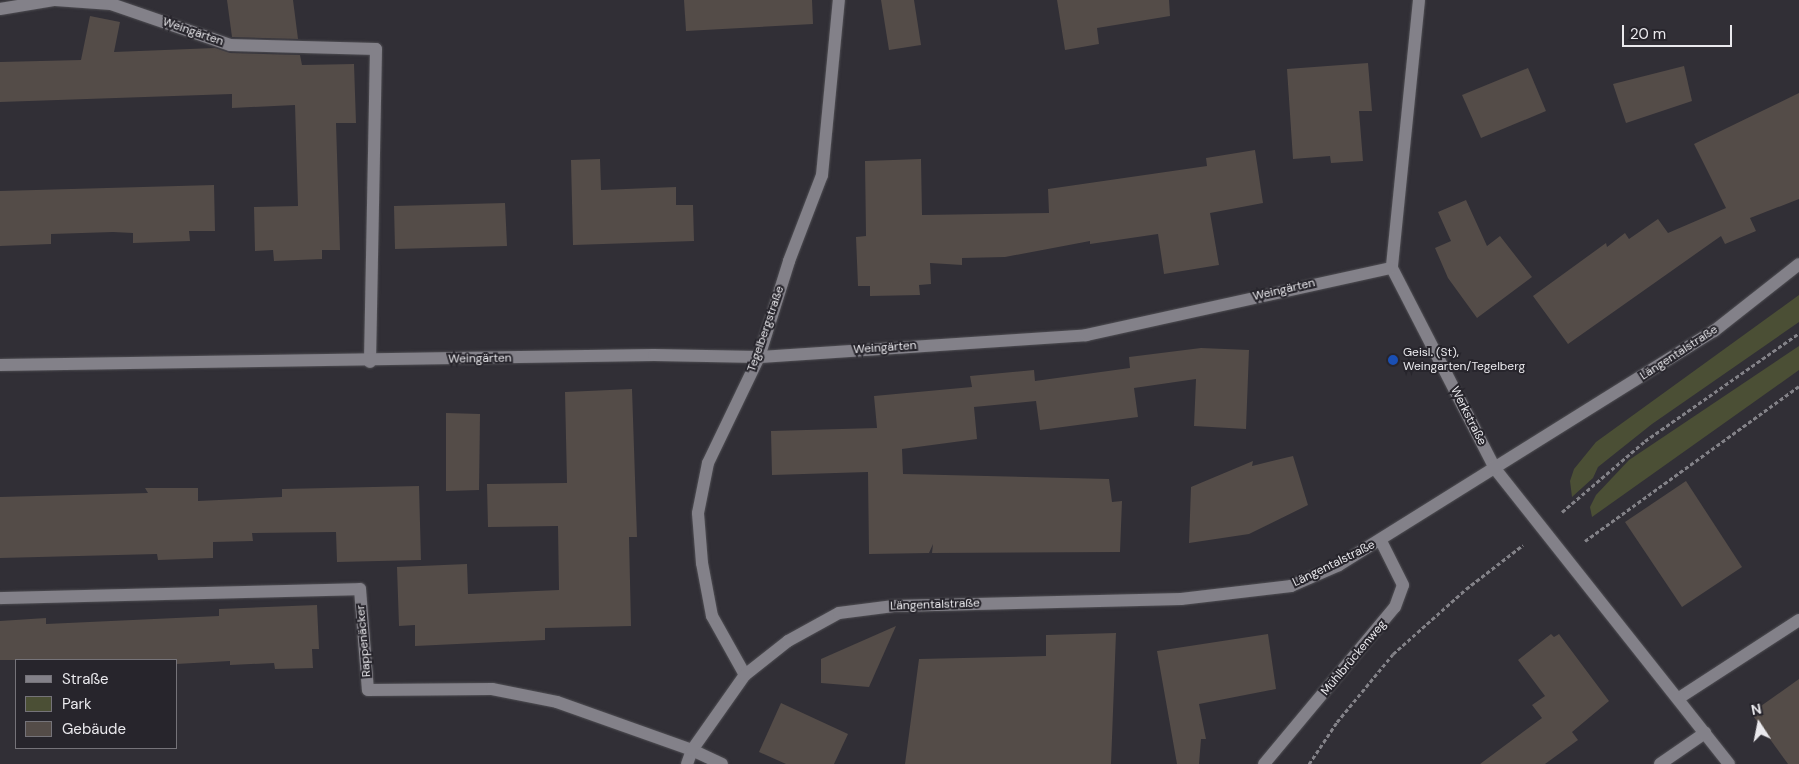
<!DOCTYPE html>
<meta charset="utf-8">
<style>
body{margin:0}
#map{position:relative;width:1799px;height:764px;overflow:hidden;background:#312f36;font-family:"DM Sans",sans-serif}
div>[style]{position:absolute}
[style*='--x']{left:calc(var(--x)*1px);top:calc(var(--y)*1px);width:calc(var(--w)*1px);rotate:calc(var(--a)*1deg)}
.green>*{inset:0;background:#4b4f35}
.building>*{inset:0;background:#544c48}
.path>*{height:3px;margin-top:-1.5px;transform-origin:0;background:repeating-linear-gradient(90deg,#838288 0 4px,transparent 0 6.5px)}
.roads{filter:drop-shadow(0 0 1px #4f4e53) drop-shadow(0 0 1px #4f4e53)}
.lane>*{height:12px;margin:-6px;padding:0 6px;transform-origin:6px;border-radius:6px;background:#838189}
.street>*{height:12px;margin:-6px;padding:0 6px;transform-origin:6px;border-radius:6px;background:#838189}
.secondary>*{height:12px;margin:-6px;padding:0 6px;transform-origin:6px;border-radius:6px;background:#838189}
.dots>*{width:14px;height:14px;translate:-50% -50%;box-sizing:border-box;border:2px solid #27252c;border-radius:50%}
span{translate:-50% -50%;white-space:nowrap;text-align:center;line-height:1.15;-webkit-text-stroke:4px #27252c;paint-order:stroke}
.street-label{font-size:12px;color:#eae9ed}
.poi-label{font-size:12px;color:#eae9ed}
.left{translate:0 -50%;text-align:left}
.legend{position:absolute;left:15px;top:659px;width:162px;height:90px;box-sizing:border-box;background:#27252c;border:1px solid #757379;margin:0;padding:6px 9px;list-style:none;font-size:15px;color:#eae9ed}
.legend li{display:flex;align-items:center;gap:10px;height:25px}
.legend b{width:25px;border:1px solid #757379}
.north{position:absolute;left:1734px;top:699px;width:50px;height:50px;-webkit-text-stroke:4px #27252c;paint-order:stroke;rotate:349deg;font-size:14px;font-weight:700;line-height:20px;text-align:center;color:#eae9ed}
.north::after{content:'';display:block;margin:auto;width:18px;height:22px;background:#eae9ed;clip-path:polygon(50% 0,100% 100%,50% 72%,0 100%)}
.scale{position:absolute;left:1622px;top:25px;width:110px;height:22px;box-sizing:border-box;border:2px solid #eae9ed;border-top:0;padding-left:6px;font-size:15px;line-height:18px;white-space:nowrap;color:#eae9ed;-webkit-text-stroke:4px #27252c;paint-order:stroke}
</style>
<div id="map">
<div class="green">
<div style="clip-path:polygon(1799px 295px,1799px 322px,1652px 424px,1598px 467px,1593px 478px,1572px 497px,1570px 481px,1574px 469px,1596px 442px)"></div>
<div style="clip-path:polygon(1799px 346px,1799px 370px,1592px 517px,1590px 507px,1596px 495px,1629px 460px)"></div>
</div>
<div class="building">
<div style="clip-path:polygon(227px 0,293px 0,298px 39px,232px 37px)"></div>
<div style="clip-path:polygon(684px 0,812px 0,813px 24px,686px 31px)"></div>
<div style="clip-path:polygon(881px 0,914px 0,921px 45px,889px 50px)"></div>
<div style="clip-path:polygon(1057px 0,1169px 0,1170px 16px,1097px 28px,1099px 44px,1065px 50px)"></div>
<div style="clip-path:polygon(90px 16px,120px 22px,114px 52px,215px 48px,230px 53px,300px 55px,302px 65px,354px 64px,356px 123px,336px 123px,340px 250px,322px 250px,322px 259px,274px 261px,273px 250px,255px 251px,254px 207px,298px 206px,295px 105px,232px 108px,232px 94px,0 102px,0 62px,81px 60px)"></div>
<div style="clip-path:polygon(1368px 63px,1372px 111px,1359px 111px,1363px 161px,1331px 163px,1330px 156px,1293px 159px,1287px 69px)"></div>
<div style="clip-path:polygon(1684px 66px,1692px 101px,1626px 123px,1613px 84px)"></div>
<div style="clip-path:polygon(1528px 68px,1546px 111px,1481px 138px,1462px 95px)"></div>
<div style="clip-path:polygon(1799px 93px,1799px 199px,1750px 218px,1756px 231px,1725px 244px,1721px 236px,1568px 344px,1533px 296px,1606px 243px,1607px 247px,1625px 233px,1629px 239px,1658px 219px,1668px 233px,1726px 208px,1694px 144px)"></div>
<div style="clip-path:polygon(1255px 150px,1263px 203px,1210px 213px,1219px 265px,1164px 274px,1158px 234px,1090px 244px,1090px 241px,1005px 257px,962px 258px,962px 265px,930px 263px,931px 284px,919px 285px,920px 295px,870px 296px,870px 286px,858px 286px,856px 237px,866px 236px,865px 161px,921px 159px,922px 215px,1049px 213px,1048px 189px,1207px 166px,1206px 158px)"></div>
<div style="clip-path:polygon(600px 159px,601px 190px,676px 187px,676px 205px,693px 205px,694px 241px,573px 245px,571px 160px)"></div>
<div style="clip-path:polygon(214px 185px,215px 231px,189px 231px,190px 241px,133px 243px,133px 233px,113px 232px,51px 234px,51px 244px,0 246px,0 191px)"></div>
<div style="clip-path:polygon(1466px 200px,1487px 246px,1500px 236px,1532px 277px,1477px 318px,1448px 278px,1435px 248px,1451px 241px,1438px 212px)"></div>
<div style="clip-path:polygon(505px 203px,507px 246px,395px 249px,394px 206px)"></div>
<div style="clip-path:polygon(1201px 348px,1249px 350px,1246px 429px,1194px 426px,1196px 379px,1134px 388px,1138px 417px,1040px 430px,1036px 401px,974px 407px,977px 439px,902px 449px,903px 474px,1109px 479px,1112px 502px,1122px 501px,1120px 552px,932px 553px,933px 544px,929px 553px,869px 554px,868px 472px,772px 475px,771px 431px,877px 428px,874px 396px,972px 387px,970px 376px,1034px 370px,1035px 381px,1130px 368px,1129px 357px)"></div>
<div style="clip-path:polygon(632px 389px,637px 537px,629px 537px,631px 626px,545px 628px,545px 640px,415px 646px,415px 625px,399px 626px,397px 567px,467px 564px,468px 594px,559px 590px,558px 526px,488px 527px,487px 484px,567px 483px,565px 392px)"></div>
<div style="clip-path:polygon(446px 413px,480px 414px,479px 490px,446px 491px)"></div>
<div style="clip-path:polygon(1293px 456px,1308px 505px,1249px 534px,1189px 543px,1191px 487px,1253px 461px,1252px 466px)"></div>
<div style="clip-path:polygon(1686px 481px,1742px 567px,1682px 607px,1625px 522px)"></div>
<div style="clip-path:polygon(419px 486px,421px 560px,337px 562px,336px 532px,252px 533px,253px 541px,213px 542px,213px 558px,158px 560px,157px 554px,0 558px,0 497px,148px 493px,145px 488px,198px 488px,198px 501px,282px 497px,282px 489px)"></div>
<div style="clip-path:polygon(317px 605px,319px 649px,312px 649px,313px 668px,275px 669px,274px 663px,230px 665px,230px 661px,176px 664px,176px 660px,0 660px,0 621px,46px 618px,46px 624px,219px 616px,219px 609px)"></div>
<div style="clip-path:polygon(896px 626px,869px 687px,821px 683px,821px 659px)"></div>
<div style="clip-path:polygon(1116px 633px,1111px 764px,905px 764px,919px 659px,1046px 656px,1046px 635px)"></div>
<div style="clip-path:polygon(1268px 634px,1276px 689px,1199px 704px,1206px 739px,1201px 739px,1199px 764px,1177px 764px,1157px 651px)"></div>
<div style="clip-path:polygon(1551px 634px,1554px 637px,1559px 634px,1609px 701px,1572px 732px,1578px 740px,1545px 764px,1480px 764px,1542px 718px,1532px 705px,1545px 696px,1518px 660px)"></div>
<div style="clip-path:polygon(1799px 679px,1799px 764px,1788px 764px,1751px 713px)"></div>
<div style="clip-path:polygon(781px 703px,848px 734px,834px 764px,786px 764px,759px 752px)"></div>
</div>
<div class="path">
<div style="--x:1562;--y:512;--w:109;--a:-40.5"></div>
<div style="--x:1645;--y:441;--w:188;--a:-35"></div>
<div style="--x:1585;--y:541;--w:264;--a:-35.9"></div>
<div style="--x:1309;--y:764;--w:50;--a:-56.3"></div>
<div style="--x:1337;--y:722;--w:88;--a:-50.5"></div>
<div style="--x:1393;--y:654;--w:98;--a:-41.7"></div>
<div style="--x:1466;--y:589;--w:72;--a:-37.7"></div>
</div>
<div class="roads">
<div class="lane">
<div style="--x:1679;--y:698;--w:143;--a:-33"></div>
</div>
<div class="street">
<div style="--x:1419;--y:0;--w:269;--a:95.8"></div>
<div style="--x:1392;--y:268;--w:227;--a:62.8"></div>
<div style="--x:0;--y:9;--w:56;--a:-9.3"></div>
<div style="--x:55;--y:0;--w:56;--a:4.1"></div>
<div style="--x:111;--y:4;--w:126;--a:19"></div>
<div style="--x:230;--y:45;--w:146;--a:1.6"></div>
<div style="--x:376;--y:49;--w:313;--a:91.1"></div>
<div style="--x:0;--y:365;--w:654;--a:-0.88"></div>
<div style="--x:654;--y:355;--w:105;--a:1.1"></div>
<div style="--x:759;--y:357;--w:328;--a:-3.8"></div>
<div style="--x:1086;--y:335;--w:313;--a:-12.4"></div>
<div style="--x:0;--y:598;--w:360;--a:-1.4"></div>
<div style="--x:360;--y:589;--w:101;--a:85.5"></div>
<div style="--x:368;--y:690;--w:124;--a:-0.5"></div>
<div style="--x:492;--y:689;--w:66;--a:11.3"></div>
<div style="--x:557;--y:702;--w:143;--a:19.6"></div>
<div style="--x:692;--y:750;--w:33;--a:25"></div>
<div style="--x:745;--y:675;--w:68;--a:-119.2"></div>
<div style="--x:712;--y:616;--w:54;--a:-100.7"></div>
<div style="--x:702;--y:563;--w:50;--a:-94.6"></div>
<div style="--x:698;--y:513;--w:51;--a:-78.7"></div>
<div style="--x:708;--y:463;--w:118;--a:-64.3"></div>
<div style="--x:759;--y:357;--w:101;--a:-72.6"></div>
<div style="--x:789;--y:261;--w:92;--a:-69"></div>
<div style="--x:822;--y:175;--w:176;--a:-84.5"></div>
<div style="--x:1264;--y:764;--w:204;--a:-50.2"></div>
<div style="--x:1395;--y:607;--w:23;--a:-70"></div>
<div style="--x:1403;--y:585;--w:49;--a:-116.6"></div>
<div style="--x:1660;--y:764;--w:55;--a:-34.6"></div>
</div>
<div class="secondary">
<div style="--x:1496;--y:470;--w:375;--a:51.6"></div>
<div style="--x:687;--y:764;--w:15;--a:-70"></div>
<div style="--x:692;--y:750;--w:92;--a:-54.8"></div>
<div style="--x:745;--y:675;--w:55;--a:-38.3"></div>
<div style="--x:788;--y:641;--w:58;--a:-28.8"></div>
<div style="--x:839;--y:613;--w:55;--a:-7.3"></div>
<div style="--x:894;--y:606;--w:287;--a:-1.4"></div>
<div style="--x:1181;--y:599;--w:111;--a:-6.7"></div>
<div style="--x:1291;--y:586;--w:52;--a:-23.6"></div>
<div style="--x:1339;--y:565;--w:442;--a:-32"></div>
<div style="--x:1714;--y:331;--w:108;--a:-38.2"></div>
</div>
</div>
<div class="dots">
<div style="left:1393px;top:360px;background:#1a4fb4"></div>
</div>
<div class="street-label">
<span style="left:193px;top:32px;rotate:19deg">Weingärten</span>
<span style="left:1284px;top:290px;rotate:-13deg">Weingärten</span>
<span style="left:766px;top:329px;rotate:-71deg">Tegelbergstraße</span>
<span style="left:885px;top:348px;rotate:-4deg">Weingärten</span>
<span style="left:1679px;top:353px;rotate:-33deg">Längentalstraße</span>
<span style="left:480px;top:359px;rotate:-1deg">Weingärten</span>
<span style="left:1468px;top:416px;rotate:63deg">Werkstraße</span>
<span style="left:1334px;top:564px;rotate:-26deg">Längentalstraße</span>
<span style="left:935px;top:605px;rotate:-2deg">Längentalstraße</span>
<span style="left:364px;top:641px;rotate:-95deg">Rappenäcker</span>
<span style="left:1354px;top:658px;rotate:-50deg">Mühlbrückenweg</span>
</div>
<div class="poi-label">
<span class="left" style="left:1403px;top:360px">Geisl. (St),<br>Weingarten/Tegelberg</span>
</div>
<ul class="legend">
<li><b style="height:6px;background:#838189"></b>Straße</li>
<li><b style="height:14px;background:#4b4f35"></b>Park</li>
<li><b style="height:14px;background:#544c48"></b>Gebäude</li>
</ul>
<div class="north">N</div>
<div class="scale">20 m</div>
</div>
